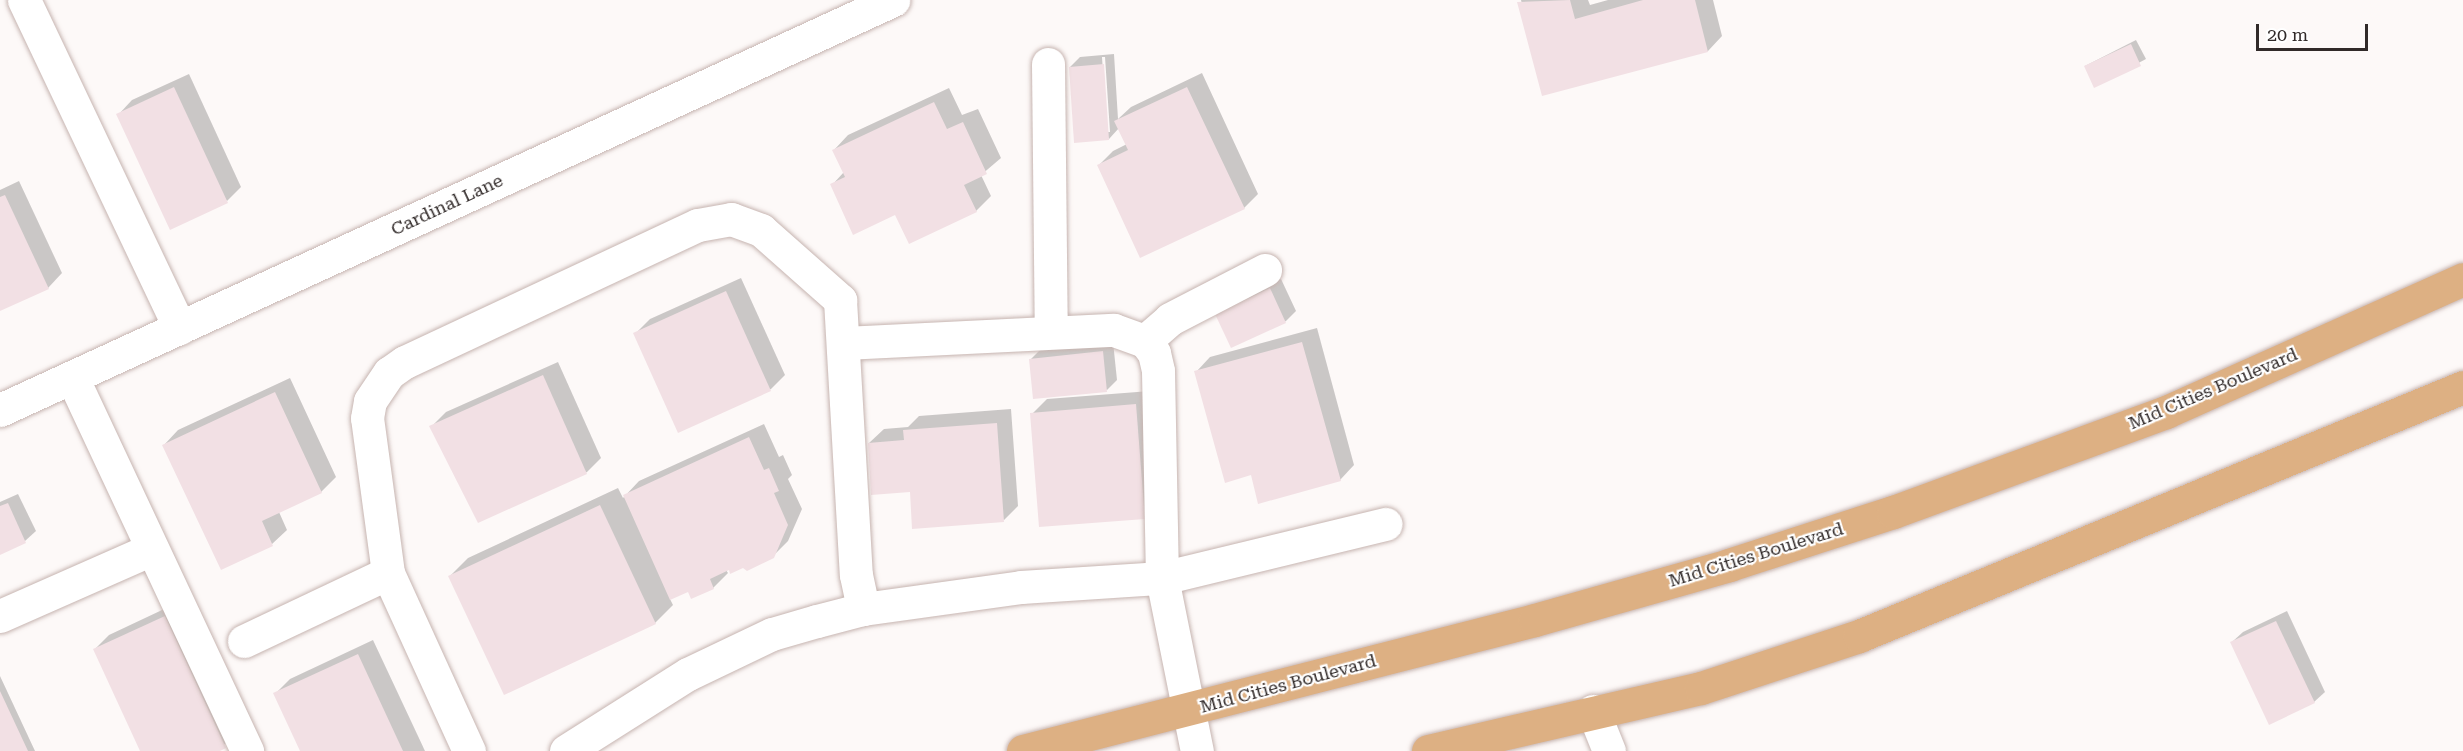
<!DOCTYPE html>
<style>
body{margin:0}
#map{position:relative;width:2463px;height:751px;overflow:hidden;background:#fdf9f8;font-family:"Roboto Serif",serif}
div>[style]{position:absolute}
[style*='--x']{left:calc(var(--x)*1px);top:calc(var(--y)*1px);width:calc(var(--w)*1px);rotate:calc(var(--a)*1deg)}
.shadow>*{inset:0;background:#0003}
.building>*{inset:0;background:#f2e0e4}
.roads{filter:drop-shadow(0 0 2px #c6b4b0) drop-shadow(0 0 2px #c6b4b0)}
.minor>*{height:33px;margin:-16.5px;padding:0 16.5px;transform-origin:16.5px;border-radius:16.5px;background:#fff}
.major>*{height:33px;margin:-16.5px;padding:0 16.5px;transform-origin:16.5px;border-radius:16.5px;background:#ddb083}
span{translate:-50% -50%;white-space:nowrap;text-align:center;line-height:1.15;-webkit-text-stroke:4.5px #fff;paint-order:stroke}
.street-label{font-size:18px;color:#312a29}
.scale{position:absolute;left:2256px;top:24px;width:112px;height:27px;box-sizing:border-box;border:3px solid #312a29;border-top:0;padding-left:8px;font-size:18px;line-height:21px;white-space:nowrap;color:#312a29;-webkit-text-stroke:4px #fff;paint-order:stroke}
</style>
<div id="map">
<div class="shadow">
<div style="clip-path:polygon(1521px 0,1588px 0,1590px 5px,1608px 0,1713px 0,1722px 36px,1708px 51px,1544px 94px)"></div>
<div style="clip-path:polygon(2136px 40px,2146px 59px,2095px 86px,2085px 66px)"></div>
<div style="clip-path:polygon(evenodd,1114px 54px,1118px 119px,1131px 107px,1202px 73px,1258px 194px,1244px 208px,1099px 165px,1113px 151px,1127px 144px,1119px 128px,1109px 139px,1070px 67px,1080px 57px,1114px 54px,1102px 57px,1105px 57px,1110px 132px,1107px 132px,1102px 57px)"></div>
<div style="clip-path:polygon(189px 74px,241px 187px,227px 201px,118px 115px,132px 100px)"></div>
<div style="clip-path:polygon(949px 88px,962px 115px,978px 109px,1001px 158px,981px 175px,991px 196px,976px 211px,896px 213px,832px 185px,844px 172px,834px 150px,848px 135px)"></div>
<div style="clip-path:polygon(19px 181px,62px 273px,48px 288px,0 310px,0 190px)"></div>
<div style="clip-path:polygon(741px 278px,785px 375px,771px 389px,679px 431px,635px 334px,650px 319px)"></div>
<div style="clip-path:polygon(1281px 279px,1296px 311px,1286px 321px,1232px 346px,1217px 314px,1227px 304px)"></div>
<div style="clip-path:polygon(1317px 328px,1354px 465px,1340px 480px,1252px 474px,1196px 372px,1210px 357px)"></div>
<div style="clip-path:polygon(1113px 342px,1117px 380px,1107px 390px,1030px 360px,1041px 349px)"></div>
<div style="clip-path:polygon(558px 362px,601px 458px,587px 472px,479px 521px,431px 427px,446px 412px)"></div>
<div style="clip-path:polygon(290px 378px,336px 477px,321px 492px,279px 512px,287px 530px,272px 544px,221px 568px,164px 445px,178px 430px)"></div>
<div style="clip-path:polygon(1150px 391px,1144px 518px,1032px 414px,1047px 399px)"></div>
<div style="clip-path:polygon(1011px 409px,1018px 506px,1004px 520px,869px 443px,884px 429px,908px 427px,919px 416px)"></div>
<div style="clip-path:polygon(764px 424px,779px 457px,783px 455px,792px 475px,788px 479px,802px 509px,788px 541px,773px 556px,726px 570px,728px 573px,713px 588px,688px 590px,670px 599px,673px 605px,655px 623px,450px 576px,468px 558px,618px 488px,623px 498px,639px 481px)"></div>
<div style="clip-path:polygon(18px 494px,36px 531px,25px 541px,0 553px,0 502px)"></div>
<div style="clip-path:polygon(179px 602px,240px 732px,216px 751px,142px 751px,95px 649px,109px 635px)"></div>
<div style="clip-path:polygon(2287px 611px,2325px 692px,2314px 702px,2232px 642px,2243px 632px)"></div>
<div style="clip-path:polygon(373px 640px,425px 751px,302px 751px,275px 694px,290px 679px)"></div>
<div style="clip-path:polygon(0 676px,35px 751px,0 751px)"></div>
</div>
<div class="building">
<div style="clip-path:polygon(1570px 0,1575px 19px,1643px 0,1695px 0,1708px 52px,1542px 96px,1517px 2px)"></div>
<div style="clip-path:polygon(2131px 44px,2141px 66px,2094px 88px,2084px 66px)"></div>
<div style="clip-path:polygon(1104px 64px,1109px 140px,1074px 143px,1069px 67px)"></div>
<div style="clip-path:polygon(174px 87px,228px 203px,170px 230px,116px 114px)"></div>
<div style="clip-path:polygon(1187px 87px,1245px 209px,1140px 258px,1097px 165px,1128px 150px,1114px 121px)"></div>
<div style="clip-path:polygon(934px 102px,947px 129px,963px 122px,987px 174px,964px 185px,977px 212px,909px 244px,895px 215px,853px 235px,830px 184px,845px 177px,832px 150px)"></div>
<div style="clip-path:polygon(5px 195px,49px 289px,0 311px,0 197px)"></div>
<div style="clip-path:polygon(1270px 288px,1286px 323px,1231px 348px,1215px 314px)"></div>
<div style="clip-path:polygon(726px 291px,771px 391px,678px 433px,633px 333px)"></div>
<div style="clip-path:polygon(1302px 342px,1341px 481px,1258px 504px,1251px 475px,1225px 483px,1194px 371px)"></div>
<div style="clip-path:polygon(1103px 351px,1107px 392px,1033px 399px,1029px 359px)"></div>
<div style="clip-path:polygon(543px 375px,587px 474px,478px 523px,429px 426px)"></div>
<div style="clip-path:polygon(275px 392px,322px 493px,262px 521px,273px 546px,221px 570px,162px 445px)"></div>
<div style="clip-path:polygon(1136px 404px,1145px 519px,1039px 527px,1030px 413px)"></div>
<div style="clip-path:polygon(997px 423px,1004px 522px,912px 529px,910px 492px,871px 495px,868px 443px,904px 440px,903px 430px)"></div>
<div style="clip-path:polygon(749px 437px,764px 470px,769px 468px,779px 491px,774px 493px,788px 525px,774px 558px,747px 571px,743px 568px,730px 574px,729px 570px,710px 579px,714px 589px,691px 599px,688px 592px,670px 600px,623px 495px)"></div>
<div style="clip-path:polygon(8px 503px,26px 543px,0 555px,0 506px)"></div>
<div style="clip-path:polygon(600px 505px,656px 624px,504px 695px,448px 576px)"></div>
<div style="clip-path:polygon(165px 616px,226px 748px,220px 751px,140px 751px,93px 649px)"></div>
<div style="clip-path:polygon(2276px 621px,2315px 703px,2269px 725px,2230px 642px)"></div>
<div style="clip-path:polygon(358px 654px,403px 751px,300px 751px,273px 693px)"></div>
<div style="clip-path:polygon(0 691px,28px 751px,0 751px)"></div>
</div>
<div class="roads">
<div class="minor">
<div style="--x:24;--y:0;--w:363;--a:64.6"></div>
<div style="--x:1048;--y:64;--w:268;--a:89.4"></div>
<div style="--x:1145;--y:341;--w:33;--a:-41"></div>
<div style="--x:1170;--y:319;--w:107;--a:-27.3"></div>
<div style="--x:844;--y:343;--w:270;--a:-2.8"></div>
<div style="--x:1114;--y:330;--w:33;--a:20"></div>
<div style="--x:1145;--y:341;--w:15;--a:53"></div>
<div style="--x:1154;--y:353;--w:18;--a:77"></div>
<div style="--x:1158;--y:371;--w:207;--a:88.9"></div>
<div style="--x:1162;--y:578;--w:177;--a:78.6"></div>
<div style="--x:72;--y:377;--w:413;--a:64.9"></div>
<div style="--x:0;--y:410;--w:983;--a:-24.66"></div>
<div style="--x:0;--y:616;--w:166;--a:-23.8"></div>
<div style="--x:244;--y:641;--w:159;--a:-25.3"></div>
<div style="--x:1593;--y:711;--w:43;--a:68.2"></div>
<div style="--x:469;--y:751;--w:196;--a:-114.5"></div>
<div style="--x:388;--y:573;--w:156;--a:-97.7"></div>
<div style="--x:367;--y:418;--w:17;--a:-80"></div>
<div style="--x:370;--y:401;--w:34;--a:-56"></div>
<div style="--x:389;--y:373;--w:19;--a:-35"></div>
<div style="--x:405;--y:362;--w:323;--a:-25.1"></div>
<div style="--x:698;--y:225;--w:34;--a:-10"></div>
<div style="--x:731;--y:219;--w:32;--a:20"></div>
<div style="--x:761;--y:230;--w:106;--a:41.5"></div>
<div style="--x:840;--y:300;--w:275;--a:86.7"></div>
<div style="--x:856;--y:575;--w:35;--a:78"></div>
<div style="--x:566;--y:751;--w:144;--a:-32.3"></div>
<div style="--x:688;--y:674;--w:93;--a:-25.5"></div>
<div style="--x:772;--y:634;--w:47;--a:-16.1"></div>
<div style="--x:817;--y:621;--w:48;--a:-14.6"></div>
<div style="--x:863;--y:609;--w:160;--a:-7.9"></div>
<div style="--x:1021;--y:587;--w:141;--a:-3.7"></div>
<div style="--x:1162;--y:578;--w:230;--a:-13.6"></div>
</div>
<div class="major">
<div style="--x:1023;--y:751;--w:528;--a:-14.35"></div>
<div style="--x:1535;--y:620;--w:202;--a:-15.8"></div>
<div style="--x:1729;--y:565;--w:172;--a:-17.9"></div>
<div style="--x:1893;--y:512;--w:291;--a:-20.1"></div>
<div style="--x:2166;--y:412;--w:325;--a:-24.1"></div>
<div style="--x:1428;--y:751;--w:280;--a:-13"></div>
<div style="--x:1701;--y:688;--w:166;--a:-18.2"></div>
<div style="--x:1859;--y:636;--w:653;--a:-22.4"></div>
</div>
</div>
<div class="street-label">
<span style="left:447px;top:205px;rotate:-25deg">Cardinal Lane</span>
<span style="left:2213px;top:389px;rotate:-23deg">Mid Cities Boulevard</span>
<span style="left:1756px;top:555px;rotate:-17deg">Mid Cities Boulevard</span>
<span style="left:1288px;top:684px;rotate:-15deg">Mid Cities Boulevard</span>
</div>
<div class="scale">20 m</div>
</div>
